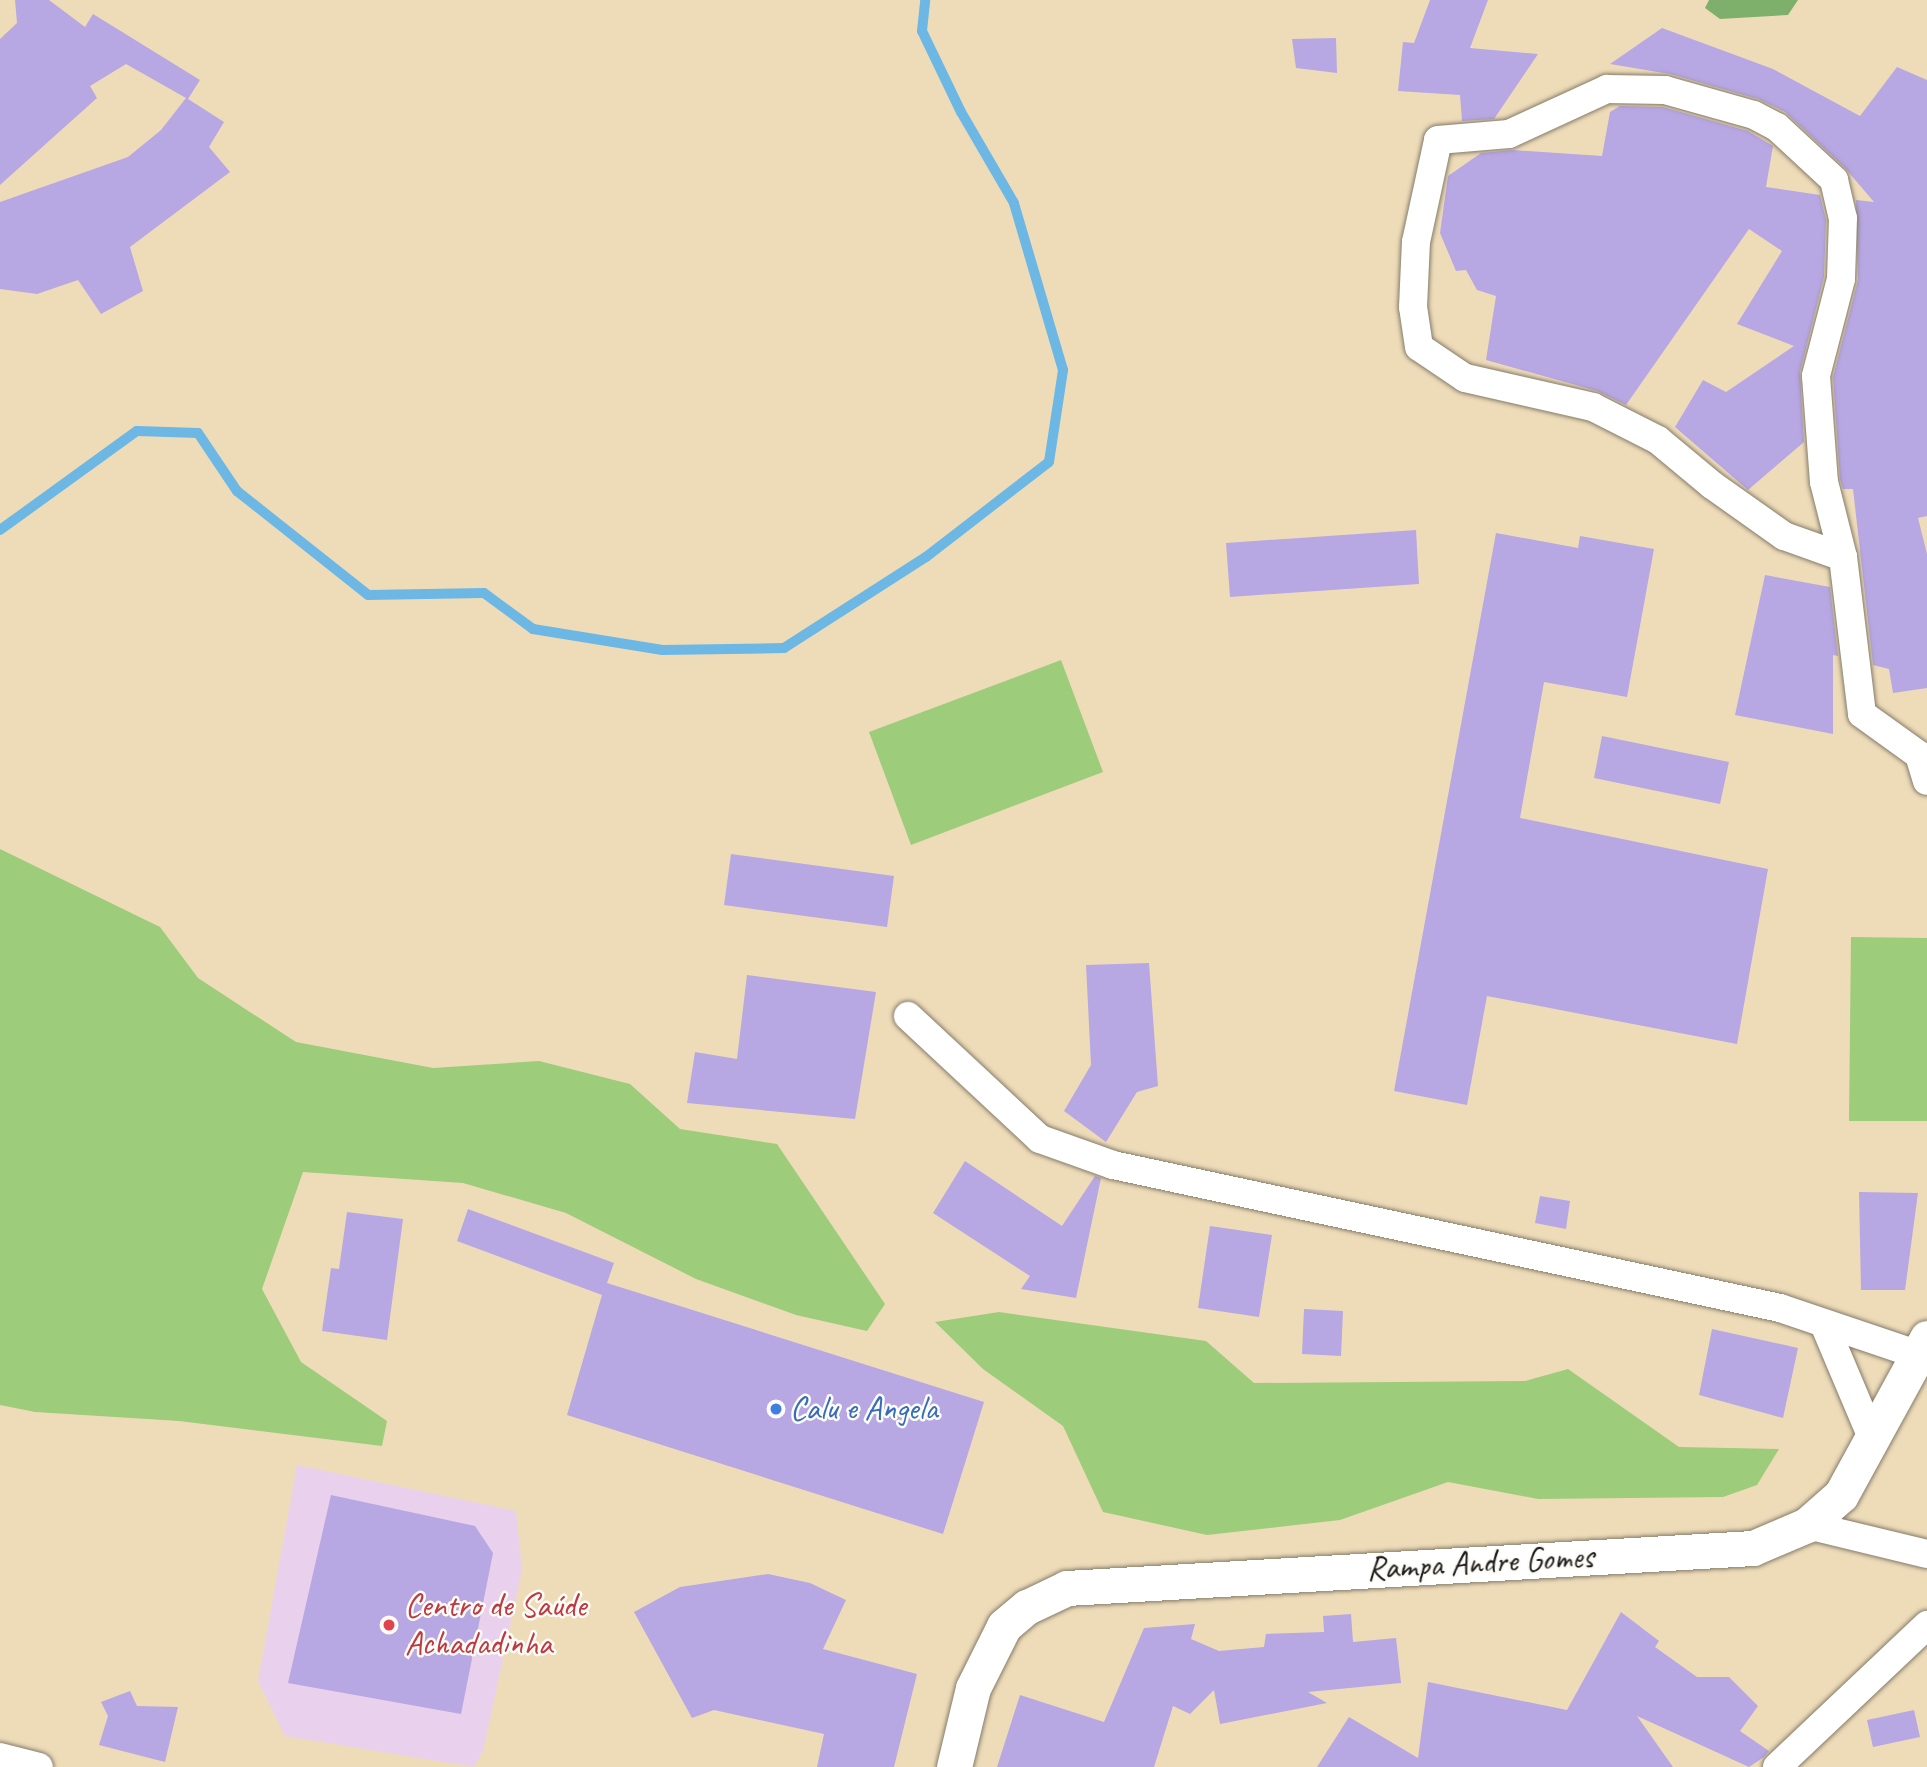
<!DOCTYPE html>
<meta charset="utf-8">
<style>
body{margin:0}
#map{position:relative;width:1927px;height:1767px;overflow:hidden;background:#eedcb9;font-family:Caveat,sans-serif}
div>[style]{position:absolute}
[style*='--x']{left:calc(var(--x)*1px);top:calc(var(--y)*1px);width:calc(var(--w)*1px);rotate:calc(var(--a)*1deg)}
.built>*{inset:0;background:#e9d1ed}
.green>*{inset:0;background:#9dcc7b}
.forest>*{inset:0;background:#7eb06b}
.stream>*{height:10px;margin:-5px;padding:0 5px;transform-origin:5px;border-radius:5px;background:#6db7e5}
.building>*{inset:0;background:#b7a7e3}
.roads{filter:drop-shadow(0 0 2px #857c6a) drop-shadow(0 0 2px #857c6a)}
.minor>*{height:28px;margin:-14px;padding:0 14px;transform-origin:14px;border-radius:14px;background:#fff}
.tertiary>*{height:35px;margin:-17.5px;padding:0 17.5px;transform-origin:17.5px;border-radius:17.5px;background:#fff}
.dots>*{width:19px;height:19px;translate:-50% -50%;box-sizing:border-box;border:4px solid #fdfcf7;border-radius:50%}
span{translate:-50% -50%;white-space:nowrap;text-align:center;line-height:1.15;-webkit-text-stroke:5px #fdfcf7;paint-order:stroke}
.shop-label{font-size:33px;color:#366cbe}
.left{translate:0 -50%;text-align:left}
.street-label{font-size:33px;color:#1c1c1c}
.health-label{font-size:33px;color:#be3a42}
</style>
<div id="map">
<div class="built">
<div style="clip-path:polygon(297px 1465px,516px 1511px,522px 1570px,483px 1751px,474px 1767px,285px 1736px,258px 1681px)"></div>
</div>
<div class="green">
<div style="clip-path:polygon(1061px 660px,1103px 772px,911px 845px,869px 732px)"></div>
<div style="clip-path:polygon(0 849px,160px 927px,198px 978px,296px 1042px,433px 1068px,539px 1061px,630px 1084px,680px 1129px,777px 1144px,885px 1304px,867px 1331px,796px 1315px,696px 1279px,566px 1213px,463px 1183px,303px 1172px,262px 1289px,301px 1362px,387px 1421px,382px 1446px,179px 1421px,35px 1412px,0 1405px)"></div>
<div style="clip-path:polygon(1851px 937px,1927px 938px,1927px 1121px,1849px 1121px)"></div>
<div style="clip-path:polygon(999px 1312px,1206px 1341px,1254px 1383px,1525px 1381px,1568px 1369px,1679px 1447px,1779px 1449px,1757px 1485px,1723px 1497px,1538px 1499px,1448px 1482px,1340px 1520px,1207px 1535px,1103px 1512px,1063px 1426px,983px 1369px,935px 1322px)"></div>
</div>
<div class="forest">
<div style="clip-path:polygon(1709px 0,1798px 0,1788px 15px,1720px 19px,1705px 8px)"></div>
</div>
<div class="stream">
<div style="--x:0;--y:530;--w:169;--a:-35.9"></div>
<div style="--x:137;--y:431;--w:61;--a:1.9"></div>
<div style="--x:198;--y:433;--w:70;--a:56.1"></div>
<div style="--x:237;--y:491;--w:167;--a:38.4"></div>
<div style="--x:368;--y:595;--w:116;--a:-1"></div>
<div style="--x:484;--y:593;--w:61;--a:36.3"></div>
<div style="--x:533;--y:629;--w:131;--a:9.2"></div>
<div style="--x:662;--y:650;--w:122;--a:-0.9"></div>
<div style="--x:784;--y:648;--w:169;--a:-32.7"></div>
<div style="--x:926;--y:557;--w:155;--a:-37.7"></div>
<div style="--x:1049;--y:462;--w:93;--a:-81.3"></div>
<div style="--x:1063;--y:370;--w:174;--a:-106.4"></div>
<div style="--x:1014;--y:203;--w:105;--a:-120.2"></div>
<div style="--x:961;--y:112;--w:90;--a:-115.7"></div>
<div style="--x:922;--y:31;--w:31;--a:-84"></div>
</div>
<div class="building">
<div style="clip-path:polygon(15px 0,49px 0,85px 27px,93px 14px,200px 80px,188px 99px,224px 122px,209px 147px,230px 172px,130px 247px,143px 291px,101px 314px,78px 280px,37px 294px,0 289px,0 202px,128px 157px,161px 130px,186px 98px,126px 64px,90px 86px,97px 98px,0 185px,0 39px,17px 23px)"></div>
<div style="clip-path:polygon(1430px 0,1488px 0,1470px 48px,1538px 54px,1494px 119px,1462px 121px,1460px 95px,1398px 91px,1403px 42px,1414px 43px)"></div>
<div style="clip-path:polygon(1662px 28px,1773px 69px,1860px 116px,1897px 67px,1927px 80px,1927px 516px,1918px 518px,1927px 554px,1927px 688px,1893px 693px,1889px 669px,1873px 665px,1853px 489px,1843px 489px,1840px 479px,1833px 377px,1858px 280px,1856px 200px,1874px 202px,1845px 168px,1785px 112px,1758px 99px,1670px 74px,1610px 64px)"></div>
<div style="clip-path:polygon(1336px 38px,1337px 73px,1296px 68px,1292px 39px)"></div>
<div style="clip-path:polygon(1620px 106px,1663px 107px,1748px 131px,1773px 146px,1766px 187px,1820px 195px,1826px 220px,1824px 277px,1800px 372px,1804px 442px,1748px 490px,1675px 427px,1703px 380px,1726px 392px,1794px 346px,1737px 324px,1782px 251px,1749px 229px,1626px 405px,1597px 391px,1486px 360px,1496px 296px,1477px 290px,1466px 270px,1456px 271px,1440px 233px,1448px 176px,1481px 153px,1513px 150px,1602px 156px,1610px 112px)"></div>
<div style="clip-path:polygon(1416px 530px,1419px 584px,1230px 597px,1226px 543px)"></div>
<div style="clip-path:polygon(1496px 533px,1578px 548px,1580px 536px,1654px 549px,1627px 697px,1544px 682px,1520px 818px,1768px 869px,1737px 1044px,1487px 996px,1467px 1105px,1394px 1091px)"></div>
<div style="clip-path:polygon(1765px 575px,1830px 587px,1838px 656px,1833px 655px,1833px 734px,1735px 715px)"></div>
<div style="clip-path:polygon(1602px 736px,1729px 762px,1720px 804px,1594px 778px)"></div>
<div style="clip-path:polygon(731px 854px,894px 876px,887px 927px,724px 905px)"></div>
<div style="clip-path:polygon(1149px 963px,1158px 1086px,1137px 1092px,1106px 1142px,1064px 1111px,1091px 1065px,1086px 965px)"></div>
<div style="clip-path:polygon(747px 975px,876px 992px,855px 1119px,687px 1103px,695px 1052px,737px 1059px)"></div>
<div style="clip-path:polygon(965px 1161px,1062px 1226px,1095px 1176px,1101px 1178px,1076px 1298px,1021px 1289px,1030px 1276px,933px 1213px)"></div>
<div style="clip-path:polygon(1859px 1192px,1918px 1193px,1905px 1290px,1861px 1290px)"></div>
<div style="clip-path:polygon(1540px 1196px,1570px 1201px,1566px 1229px,1535px 1223px)"></div>
<div style="clip-path:polygon(468px 1209px,614px 1263px,607px 1283px,984px 1402px,943px 1534px,567px 1415px,602px 1295px,457px 1241px)"></div>
<div style="clip-path:polygon(347px 1212px,403px 1219px,387px 1340px,322px 1331px,331px 1268px,339px 1269px)"></div>
<div style="clip-path:polygon(1210px 1226px,1272px 1235px,1259px 1317px,1198px 1308px)"></div>
<div style="clip-path:polygon(1304px 1309px,1343px 1311px,1341px 1356px,1302px 1354px)"></div>
<div style="clip-path:polygon(1712px 1329px,1798px 1348px,1783px 1418px,1699px 1395px)"></div>
<div style="clip-path:polygon(331px 1495px,475px 1526px,493px 1553px,461px 1714px,288px 1683px)"></div>
<div style="clip-path:polygon(768px 1574px,810px 1583px,846px 1600px,823px 1649px,917px 1674px,894px 1767px,817px 1767px,824px 1734px,714px 1710px,692px 1718px,634px 1612px,680px 1587px)"></div>
<div style="clip-path:polygon(1621px 1612px,1659px 1641px,1655px 1647px,1697px 1677px,1729px 1677px,1758px 1706px,1740px 1731px,1769px 1751px,1764px 1757px,1749px 1767px,1637px 1716px,1673px 1767px,1317px 1767px,1349px 1717px,1418px 1758px,1428px 1682px,1567px 1710px)"></div>
<div style="clip-path:polygon(1351px 1614px,1353px 1642px,1396px 1638px,1401px 1683px,1308px 1692px,1327px 1703px,1220px 1724px,1214px 1690px,1190px 1714px,1173px 1706px,1154px 1767px,997px 1767px,1020px 1695px,1104px 1722px,1144px 1628px,1195px 1624px,1191px 1639px,1219px 1651px,1264px 1647px,1266px 1634px,1324px 1632px,1323px 1616px)"></div>
<div style="clip-path:polygon(130px 1691px,137px 1706px,178px 1707px,165px 1762px,99px 1745px,108px 1716px,101px 1702px)"></div>
<div style="clip-path:polygon(1914px 1710px,1920px 1737px,1873px 1747px,1867px 1720px)"></div>
</div>
<div class="roads">
<div class="minor">
<div style="--x:1843;--y:557;--w:63;--a:-160.4"></div>
<div style="--x:1784;--y:536;--w:88;--a:-144.7"></div>
<div style="--x:1712;--y:485;--w:70;--a:-140.2"></div>
<div style="--x:1658;--y:440;--w:73;--a:-153.1"></div>
<div style="--x:1593;--y:407;--w:131;--a:-167.2"></div>
<div style="--x:1465;--y:378;--w:55;--a:-146"></div>
<div style="--x:1419;--y:347;--w:40;--a:-98.5"></div>
<div style="--x:1413;--y:307;--w:65;--a:-87.4"></div>
<div style="--x:1416;--y:242;--w:104;--a:-77.8"></div>
<div style="--x:1438;--y:140;--w:71;--a:-4.8"></div>
<div style="--x:1509;--y:134;--w:108;--a:-24.7"></div>
<div style="--x:1607;--y:89;--w:58;--a:1"></div>
<div style="--x:1665;--y:90;--w:92;--a:15.7"></div>
<div style="--x:1754;--y:115;--w:26;--a:28"></div>
<div style="--x:1777;--y:127;--w:78;--a:42.9"></div>
<div style="--x:1834;--y:180;--w:39;--a:77"></div>
<div style="--x:1843;--y:218;--w:61;--a:91.9"></div>
<div style="--x:1841;--y:279;--w:100;--a:104.5"></div>
<div style="--x:1816;--y:376;--w:106;--a:85.7"></div>
<div style="--x:1824;--y:482;--w:77;--a:75.8"></div>
<div style="--x:1843;--y:557;--w:158;--a:83.1"></div>
<div style="--x:1862;--y:714;--w:70;--a:35.7"></div>
<div style="--x:1919;--y:755;--w:27;--a:73"></div>
<div style="--x:908;--y:1016;--w:180;--a:43"></div>
<div style="--x:1040;--y:1139;--w:77;--a:19.6"></div>
<div style="--x:1113;--y:1165;--w:682;--a:12.1"></div>
<div style="--x:1780;--y:1308;--w:147;--a:18.7"></div>
<div style="--x:1824;--y:1324;--w:126;--a:67.1"></div>
<div style="--x:1807;--y:1525;--w:123;--a:13.6"></div>
<div style="--x:0;--y:1757;--w:40;--a:14.4"></div>
<div style="--x:1777;--y:1767;--w:207;--a:-43.4"></div>
</div>
<div class="tertiary">
<div style="--x:954;--y:1767;--w:81;--a:-76.5"></div>
<div style="--x:973;--y:1688;--w:69;--a:-63.4"></div>
<div style="--x:1004;--y:1626;--w:30;--a:-40"></div>
<div style="--x:1027;--y:1607;--w:44;--a:-25.4"></div>
<div style="--x:1067;--y:1588;--w:687;--a:-3.34"></div>
<div style="--x:1753;--y:1548;--w:59;--a:-23.1"></div>
<div style="--x:1807;--y:1525;--w:45;--a:-41.4"></div>
<div style="--x:1841;--y:1495;--w:179;--a:-61.3"></div>
</div>
</div>
<div class="dots">
<div style="left:776px;top:1409px;background:#3f7fe0"></div>
<div style="left:389px;top:1625px;background:#e0444e"></div>
</div>
<div class="shop-label">
<span class="left" style="left:790px;top:1409px">Calu e Angela</span>
</div>
<div class="street-label">
<span style="left:1480px;top:1563px;rotate:-3deg">Rampa Andre Gomes</span>
</div>
<div class="health-label">
<span class="left" style="left:405px;top:1625px">Centro de Saúde<br>Achadadinha</span>
</div>
</div>
